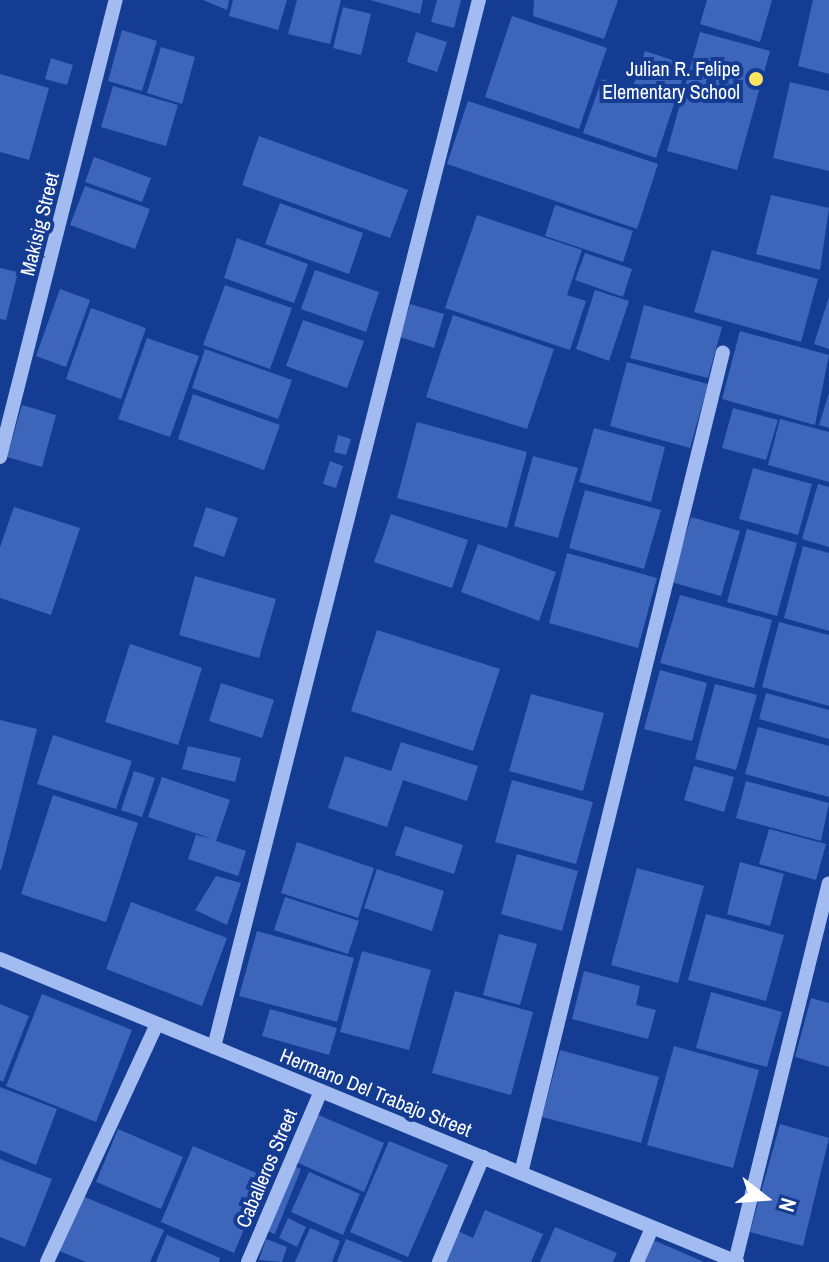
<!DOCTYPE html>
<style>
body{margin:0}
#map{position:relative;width:829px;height:1262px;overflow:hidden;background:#143c92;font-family:"Archivo Narrow",sans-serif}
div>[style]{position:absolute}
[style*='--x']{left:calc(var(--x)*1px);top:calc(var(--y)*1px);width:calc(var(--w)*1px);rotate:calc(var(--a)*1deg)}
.building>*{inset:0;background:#3d66ba}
.minor>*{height:14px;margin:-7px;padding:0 7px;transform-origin:7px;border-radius:7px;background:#a2bcf1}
.dots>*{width:22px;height:22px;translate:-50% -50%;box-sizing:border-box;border:4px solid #143c92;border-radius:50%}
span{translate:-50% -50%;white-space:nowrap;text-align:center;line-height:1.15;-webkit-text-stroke:8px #143c92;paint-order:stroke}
.poi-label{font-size:20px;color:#fff}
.right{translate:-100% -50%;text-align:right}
.street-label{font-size:20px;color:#fff}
.north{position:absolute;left:725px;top:1158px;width:80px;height:80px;-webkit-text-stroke:6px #143c92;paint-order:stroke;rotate:107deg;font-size:22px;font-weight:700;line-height:32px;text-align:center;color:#fff}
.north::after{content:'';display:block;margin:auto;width:28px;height:36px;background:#fff;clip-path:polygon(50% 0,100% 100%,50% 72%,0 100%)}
</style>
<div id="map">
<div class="building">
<div style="clip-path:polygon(203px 0,229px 0,227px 10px)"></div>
<div style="clip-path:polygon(233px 0,287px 0,278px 30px,229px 16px)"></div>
<div style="clip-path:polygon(297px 0,341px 0,330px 44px,288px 34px)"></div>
<div style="clip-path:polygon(370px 0,423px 0,420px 14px)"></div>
<div style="clip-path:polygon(437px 0,461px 0,454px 28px,431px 22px)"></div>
<div style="clip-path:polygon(534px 0,618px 0,604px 39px,533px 16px)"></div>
<div style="clip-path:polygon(707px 0,772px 0,760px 42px,700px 24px)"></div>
<div style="clip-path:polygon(813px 0,829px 0,829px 74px,798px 66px)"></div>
<div style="clip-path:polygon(343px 7px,371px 14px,361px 55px,333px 48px)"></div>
<div style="clip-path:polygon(512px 16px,607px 48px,579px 129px,485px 97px)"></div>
<div style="clip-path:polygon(122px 30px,157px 41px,142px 91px,108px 81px)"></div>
<div style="clip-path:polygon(416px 32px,447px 42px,437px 72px,407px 62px)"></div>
<div style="clip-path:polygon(700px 32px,770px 51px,737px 170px,667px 151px)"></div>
<div style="clip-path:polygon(161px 47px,195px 57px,182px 104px,147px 93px)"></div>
<div style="clip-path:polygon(645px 51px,687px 65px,656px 158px,583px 133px,602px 79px,632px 90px)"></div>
<div style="clip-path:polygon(51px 58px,73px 65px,67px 85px,45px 79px)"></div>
<div style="clip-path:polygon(0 74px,49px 88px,29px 160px,0 152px)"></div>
<div style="clip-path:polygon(790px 82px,829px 91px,829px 171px,773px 158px)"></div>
<div style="clip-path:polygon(113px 86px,178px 105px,166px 146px,101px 127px)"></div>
<div style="clip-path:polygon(468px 101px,658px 164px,637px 229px,447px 164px)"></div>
<div style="clip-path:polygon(259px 136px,408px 190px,390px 238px,242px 185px)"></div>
<div style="clip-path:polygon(94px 157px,151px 178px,142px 202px,85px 182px)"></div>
<div style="clip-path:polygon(85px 186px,150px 209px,135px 249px,70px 225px)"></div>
<div style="clip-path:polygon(771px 195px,829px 208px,820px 270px,756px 254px)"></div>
<div style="clip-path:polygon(280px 203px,363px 233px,349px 274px,265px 244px)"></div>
<div style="clip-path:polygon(555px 205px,633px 231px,623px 262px,545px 236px)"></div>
<div style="clip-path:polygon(477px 215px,582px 250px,567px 295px,586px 301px,570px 350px,445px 308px)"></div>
<div style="clip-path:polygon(237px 238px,308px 264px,294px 303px,224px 278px)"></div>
<div style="clip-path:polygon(712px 250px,818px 279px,801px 342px,694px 312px)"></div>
<div style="clip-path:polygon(585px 253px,632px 269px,623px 297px,575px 280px)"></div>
<div style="clip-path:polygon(0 268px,18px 272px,6px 320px,0 319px)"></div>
<div style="clip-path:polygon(315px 270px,379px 292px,366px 332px,301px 309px)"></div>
<div style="clip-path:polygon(225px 285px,292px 308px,270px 369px,203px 345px)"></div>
<div style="clip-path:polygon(60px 289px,90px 300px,66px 367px,36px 356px)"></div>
<div style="clip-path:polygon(595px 290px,629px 301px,609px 361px,576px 349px)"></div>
<div style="clip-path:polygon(829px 297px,829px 349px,814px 344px)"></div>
<div style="clip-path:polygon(410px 304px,444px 314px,434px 348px,400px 337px)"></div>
<div style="clip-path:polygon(644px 305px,722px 327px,708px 378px,630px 358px)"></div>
<div style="clip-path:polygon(91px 308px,146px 328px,121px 399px,66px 379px)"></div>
<div style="clip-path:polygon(453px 315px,554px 349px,527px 429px,426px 397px)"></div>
<div style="clip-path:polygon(303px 320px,364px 341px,347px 388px,286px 366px)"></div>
<div style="clip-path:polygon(740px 331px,829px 355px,815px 425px,722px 399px)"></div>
<div style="clip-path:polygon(147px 338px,199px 356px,170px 437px,118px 419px)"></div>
<div style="clip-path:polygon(205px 349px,292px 380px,278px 419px,192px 388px)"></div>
<div style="clip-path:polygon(627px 362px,708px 384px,690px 448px,610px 426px)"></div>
<div style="clip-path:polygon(829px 393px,829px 428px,819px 425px)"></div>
<div style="clip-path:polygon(193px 394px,280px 425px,264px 470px,178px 439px)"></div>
<div style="clip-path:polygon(22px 405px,56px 415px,42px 467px,7px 457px)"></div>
<div style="clip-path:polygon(733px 408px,778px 420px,766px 460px,722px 448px)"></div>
<div style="clip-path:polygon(780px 419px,829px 432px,829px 482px,768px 465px)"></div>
<div style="clip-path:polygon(417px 422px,527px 452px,507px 528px,397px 498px)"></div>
<div style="clip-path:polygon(594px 428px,665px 447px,651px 502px,579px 482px)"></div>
<div style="clip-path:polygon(338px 435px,351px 439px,346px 455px,334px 452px)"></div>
<div style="clip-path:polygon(533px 456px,578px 468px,558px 538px,514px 526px)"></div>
<div style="clip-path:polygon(330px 461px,343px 466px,336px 488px,323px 484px)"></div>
<div style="clip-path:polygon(753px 468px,812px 484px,798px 535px,739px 519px)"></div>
<div style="clip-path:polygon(818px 484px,829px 487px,829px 547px,802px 539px)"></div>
<div style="clip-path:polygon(585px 490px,661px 510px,644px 569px,569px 548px)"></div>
<div style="clip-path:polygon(14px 507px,80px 528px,51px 615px,0 598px,0 547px)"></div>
<div style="clip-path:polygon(206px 507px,238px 518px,224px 557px,193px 546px)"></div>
<div style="clip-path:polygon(391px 514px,468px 540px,452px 588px,374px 562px)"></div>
<div style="clip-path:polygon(691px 517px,740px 531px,721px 596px,671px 582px)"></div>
<div style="clip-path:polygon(747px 529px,797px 543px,777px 616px,727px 602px)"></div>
<div style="clip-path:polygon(478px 544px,556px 572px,539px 621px,461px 592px)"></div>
<div style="clip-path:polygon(803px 546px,829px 553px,829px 631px,784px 618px)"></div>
<div style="clip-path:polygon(567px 553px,657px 578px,638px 648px,549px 623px)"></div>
<div style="clip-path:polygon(195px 576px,276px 599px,259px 658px,179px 635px)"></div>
<div style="clip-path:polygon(680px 595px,772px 620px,754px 688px,660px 663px)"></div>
<div style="clip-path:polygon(779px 622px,829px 635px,829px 706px,762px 687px)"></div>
<div style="clip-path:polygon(377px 630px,500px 669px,473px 751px,351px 711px)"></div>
<div style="clip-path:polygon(130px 644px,202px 668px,178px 745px,105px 722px)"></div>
<div style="clip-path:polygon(660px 670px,707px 683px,692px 741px,644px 729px)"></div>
<div style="clip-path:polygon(221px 683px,274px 700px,262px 738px,209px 721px)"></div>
<div style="clip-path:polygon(715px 684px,757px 695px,736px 770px,695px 759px)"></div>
<div style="clip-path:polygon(766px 693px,829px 710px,829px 739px,759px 719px)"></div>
<div style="clip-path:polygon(531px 694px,604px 713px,583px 791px,509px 771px)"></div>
<div style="clip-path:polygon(0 720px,37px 729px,1px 870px,0 870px)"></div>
<div style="clip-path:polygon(758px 727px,829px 746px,829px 797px,745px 774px)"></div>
<div style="clip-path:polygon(53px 735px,132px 761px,116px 809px,37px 784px)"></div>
<div style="clip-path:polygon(401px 742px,478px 766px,467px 801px,403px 780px,387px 827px,328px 808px,345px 756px,391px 771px)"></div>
<div style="clip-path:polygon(188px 746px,241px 758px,235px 782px,182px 769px)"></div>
<div style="clip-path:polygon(694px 766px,734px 777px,724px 812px,684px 800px)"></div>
<div style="clip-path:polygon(134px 771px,155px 778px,142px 817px,121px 810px)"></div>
<div style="clip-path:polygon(162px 777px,230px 800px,216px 841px,246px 851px,238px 876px,188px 859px,196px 835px,213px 839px,148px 817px)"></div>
<div style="clip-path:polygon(512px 780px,593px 802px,576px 864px,495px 842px)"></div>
<div style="clip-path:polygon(746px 781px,829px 803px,821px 841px,736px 818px)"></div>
<div style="clip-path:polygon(53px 795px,138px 823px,106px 922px,21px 894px)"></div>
<div style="clip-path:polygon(405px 826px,463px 845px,454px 874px,395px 855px)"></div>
<div style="clip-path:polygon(769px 829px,826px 844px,816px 880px,759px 864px)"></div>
<div style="clip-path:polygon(297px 842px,374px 868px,358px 918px,281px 893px)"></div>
<div style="clip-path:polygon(517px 854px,578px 871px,562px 931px,501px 914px)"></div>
<div style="clip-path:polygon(740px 862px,784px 874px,770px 926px,727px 914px)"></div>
<div style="clip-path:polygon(637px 868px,704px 886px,678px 983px,611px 965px)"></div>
<div style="clip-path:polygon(377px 869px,444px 891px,432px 931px,364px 908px)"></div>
<div style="clip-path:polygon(216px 876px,241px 883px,227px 925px,195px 910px)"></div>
<div style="clip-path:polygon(285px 897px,359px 921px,348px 954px,274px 930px)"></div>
<div style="clip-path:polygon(131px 902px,227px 938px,202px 1006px,106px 969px)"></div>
<div style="clip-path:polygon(706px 914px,784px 935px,766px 1001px,688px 980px)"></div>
<div style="clip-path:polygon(257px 931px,354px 958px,337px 1022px,239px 996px)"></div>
<div style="clip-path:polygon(499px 934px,537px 944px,520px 1005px,483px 995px)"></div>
<div style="clip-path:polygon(362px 951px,431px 970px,409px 1050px,340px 1032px)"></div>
<div style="clip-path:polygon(584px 971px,640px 986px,636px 1005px,656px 1010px,648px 1039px,572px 1019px)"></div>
<div style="clip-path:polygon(455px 991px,533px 1012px,511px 1095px,432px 1073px)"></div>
<div style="clip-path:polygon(711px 992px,782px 1012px,767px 1067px,696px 1048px)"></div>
<div style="clip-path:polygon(42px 994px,132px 1030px,96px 1122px,6px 1086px)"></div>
<div style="clip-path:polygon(811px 998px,829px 1003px,829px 1067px,795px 1057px)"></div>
<div style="clip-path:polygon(0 1004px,29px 1016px,3px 1082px,0 1080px)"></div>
<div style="clip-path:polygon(270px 1009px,337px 1028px,329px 1055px,262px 1036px)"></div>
<div style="clip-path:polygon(674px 1046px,759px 1070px,733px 1168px,647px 1145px)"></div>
<div style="clip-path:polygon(560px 1050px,659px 1077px,641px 1143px,542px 1117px)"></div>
<div style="clip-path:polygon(0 1087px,57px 1109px,36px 1165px,0 1150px)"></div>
<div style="clip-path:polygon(316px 1114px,384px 1143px,364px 1192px,296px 1162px)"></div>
<div style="clip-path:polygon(780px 1124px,829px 1138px,803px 1246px,750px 1232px)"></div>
<div style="clip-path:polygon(118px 1129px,183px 1157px,161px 1209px,96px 1182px)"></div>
<div style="clip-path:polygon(389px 1141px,448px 1165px,408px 1257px,350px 1232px)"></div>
<div style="clip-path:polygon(193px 1146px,266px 1177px,234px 1253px,161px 1222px)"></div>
<div style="clip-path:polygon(0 1159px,52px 1179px,25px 1247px,0 1237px)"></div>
<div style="clip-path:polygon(291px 1165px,301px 1169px,275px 1234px,265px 1230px)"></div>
<div style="clip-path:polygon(309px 1172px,360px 1194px,343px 1235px,291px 1212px)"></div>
<div style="clip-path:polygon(80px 1195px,164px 1230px,150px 1262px,86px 1262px,57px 1250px)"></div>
<div style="clip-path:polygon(485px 1210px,543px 1234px,531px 1262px,442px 1262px,456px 1230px,473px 1238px)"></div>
<div style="clip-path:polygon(288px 1218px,306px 1227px,297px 1247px,279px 1238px)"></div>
<div style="clip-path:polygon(555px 1227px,617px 1253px,613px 1262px,540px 1262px)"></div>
<div style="clip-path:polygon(310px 1228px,340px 1241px,332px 1262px,295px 1262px)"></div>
<div style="clip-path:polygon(167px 1235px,220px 1258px,219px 1262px,156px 1262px)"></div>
<div style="clip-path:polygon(266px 1239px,287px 1247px,282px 1262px,259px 1260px)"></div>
<div style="clip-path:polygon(346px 1239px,404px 1262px,337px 1262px)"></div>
<div style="clip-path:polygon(651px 1239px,704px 1262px,640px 1262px)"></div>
</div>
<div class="minor">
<div style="--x:0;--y:457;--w:471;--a:-75.8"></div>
<div style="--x:0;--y:959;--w:797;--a:22.35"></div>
<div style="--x:214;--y:1047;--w:1080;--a:-75.8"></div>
<div style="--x:521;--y:1173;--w:845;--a:-76.18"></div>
<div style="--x:47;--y:1262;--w:262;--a:-65.2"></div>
<div style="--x:248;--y:1262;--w:186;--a:-66.9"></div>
<div style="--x:439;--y:1262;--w:114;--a:-67.3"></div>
<div style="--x:637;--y:1262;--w:37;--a:-66"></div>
<div style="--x:735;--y:1262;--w:390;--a:-76.1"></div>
</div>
<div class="dots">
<div style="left:756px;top:79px;background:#ffe462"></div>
</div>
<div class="poi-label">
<span class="right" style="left:740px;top:80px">Julian R. Felipe<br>Elementary School</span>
</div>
<div class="street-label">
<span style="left:39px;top:224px;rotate:-76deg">Makisig Street</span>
<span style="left:376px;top:1092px;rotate:22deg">Hermano Del Trabajo Street</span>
<span style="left:266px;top:1168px;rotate:-67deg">Caballeros Street</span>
</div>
<div class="north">N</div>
</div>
